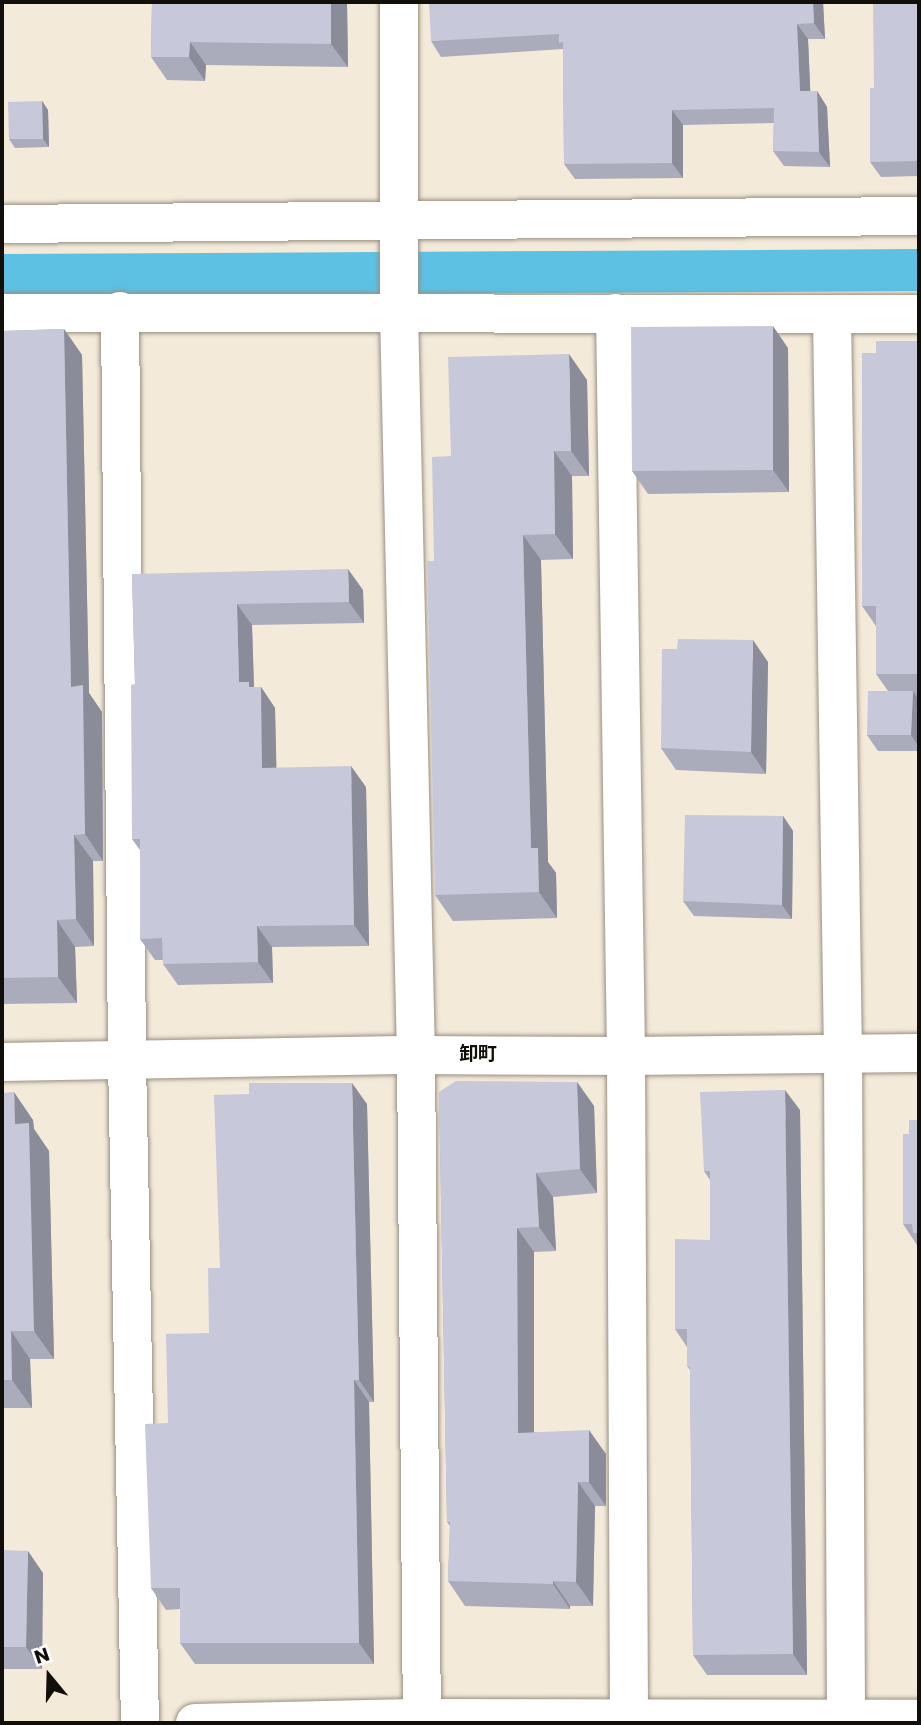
<!DOCTYPE html>
<meta charset="utf-8">
<style>
body{margin:0}
#map{position:relative;width:921px;height:1725px;overflow:hidden;background:#f4eada;font-family:Poppins,"Noto Sans JP",sans-serif}
div>[style]{position:absolute}
[style*='--x']{left:calc(var(--x)*1px);top:calc(var(--y)*1px);width:calc(var(--w)*1px);rotate:calc(var(--a)*1deg)}
.canal>*{height:42px;margin:-21px;padding:0 21px;transform-origin:21px;border-radius:21px;background:#5cc1e3}
.roads{filter:drop-shadow(0 0 2px #999081) drop-shadow(0 0 2px #999081)}
.minor>*{height:38px;margin:-19px;padding:0 19px;transform-origin:19px;border-radius:19px;background:#fff}
.wall>*{inset:0;background:#abacbb}
.shaded-wall>*{inset:0;background:#8b8c99}
.building>*{inset:0;background:#c7c8da}
span{translate:-50% -50%;white-space:nowrap;text-align:center;line-height:1.15;-webkit-text-stroke:5px #fff;paint-order:stroke}
.neighbourhood-label{font-size:19px;color:#120f0a;font-weight:700}
.frame{position:absolute;inset:0;border:4px solid #120f0a;pointer-events:none}
.north{position:absolute;left:14px;top:1641px;width:70px;height:70px;-webkit-text-stroke:5px #fff;paint-order:stroke;rotate:341deg;font-size:19px;font-weight:700;line-height:28px;text-align:center;color:#120f0a}
.north::after{content:'';display:block;margin:auto;width:24px;height:32px;background:#120f0a;clip-path:polygon(50% 0,100% 100%,50% 72%,0 100%)}
</style>
<div id="map">
<div class="canal">
<div style="--x:2;--y:275;--w:917;--a:-0.31"></div>
</div>
<div class="roads">
<div class="minor">
<div style="--x:399;--y:2;--w:311;--a:90"></div>
<div style="--x:399;--y:313;--w:742;--a:88.69"></div>
<div style="--x:416;--y:1055;--w:668;--a:89.49"></div>
<div style="--x:2;--y:224;--w:917;--a:-0.5"></div>
<div style="--x:120;--y:311;--w:749;--a:89.46"></div>
<div style="--x:127;--y:1060;--w:663;--a:88.88"></div>
<div style="--x:2;--y:313;--w:917;--a:0.06"></div>
<div style="--x:615;--y:313;--w:743;--a:89.15"></div>
<div style="--x:626;--y:1056;--w:667;--a:89.74"></div>
<div style="--x:832;--y:315;--w:739;--a:89.15"></div>
<div style="--x:843;--y:1054;--w:669;--a:89.74"></div>
<div style="--x:2;--y:1062;--w:414;--a:-1"></div>
<div style="--x:416;--y:1055;--w:210;--a:0.3"></div>
<div style="--x:626;--y:1056;--w:293;--a:-0.6"></div>
<div style="--x:195;--y:1723;--w:227;--a:-1.3"></div>
<div style="--x:422;--y:1718;--w:497;--a:0.1"></div>
</div>
</div>
<div class="wall">
<div style="clip-path:polygon(152px 2px,347px 2px,348px 67px,206px 65px,205px 81px,167px 80px,151px 57px)"></div>
<div style="clip-path:polygon(823px 2px,825px 39px,808px 39px,810px 91px,817px 91px,827px 107px,830px 167px,784px 166px,773px 151px,774px 123px,683px 125px,683px 178px,575px 179px,564px 164px,563px 49px,441px 57px,431px 41px)"></div>
<div style="clip-path:polygon(919px 2px,919px 181px,919px 176px,881px 177px,870px 162px,874px 88px)"></div>
<div style="clip-path:polygon(42px 101px,48px 110px,49px 147px,15px 148px,9px 139px)"></div>
<div style="clip-path:polygon(64px 329px,82px 355px,89px 693px,102px 712px,103px 861px,93px 861px,94px 946px,75px 947px,77px 1003px,2px 1004px,2px 331px)"></div>
<div style="clip-path:polygon(919px 341px,919px 751px,878px 751px,867px 735px,888px 691px,876px 674px,876px 626px,862px 606px,876px 353px)"></div>
<div style="clip-path:polygon(788px 348px,789px 492px,648px 494px,632px 471px)"></div>
<div style="clip-path:polygon(587px 380px,589px 476px,572px 476px,573px 559px,541px 560px,548px 862px,556px 873px,557px 918px,453px 921px,435px 895px,434px 561px,451px 456px)"></div>
<div style="clip-path:polygon(132px 574px,363px 590px,364px 623px,252px 625px,254px 687px,261px 687px,275px 708px,276px 768px,366px 787px,369px 946px,272px 947px,273px 983px,178px 985px,163px 964px,163px 960px,155px 960px,140px 939px,140px 850px,132px 839px,135px 684px)"></div>
<div style="clip-path:polygon(677px 649px,768px 662px,766px 774px,676px 770px,661px 748px)"></div>
<div style="clip-path:polygon(783px 816px,793px 831px,792px 919px,694px 916px,683px 901px)"></div>
<div style="clip-path:polygon(577px 1082px,594px 1106px,597px 1193px,553px 1197px,556px 1251px,534px 1252px,534px 1432px,606px 1454px,606px 1506px,595px 1506px,593px 1606px,570px 1606px,570px 1609px,465px 1606px,448px 1581px,450px 1526px,447px 1522px,439px 1092px)"></div>
<div style="clip-path:polygon(2px 1093px,33px 1120px,34px 1129px,49px 1151px,54px 1359px,30px 1359px,32px 1408px,2px 1408px)"></div>
<div style="clip-path:polygon(367px 1104px,374px 1402px,369px 1402px,374px 1664px,195px 1664px,180px 1643px,180px 1609px,166px 1610px,151px 1588px,168px 1423px,209px 1333px,220px 1268px)"></div>
<div style="clip-path:polygon(800px 1110px,807px 1675px,707px 1675px,693px 1655px,690px 1370px,687px 1366px,687px 1347px,675px 1329px,710px 1240px,710px 1180px,704px 1171px)"></div>
<div style="clip-path:polygon(919px 1120px,919px 1248px,903px 1224px,909px 1134px)"></div>
<div style="clip-path:polygon(2px 1550px,43px 1573px,42px 1669px,2px 1669px)"></div>
</div>
<div class="shaded-wall">
<div style="clip-path:polygon(331px 2px,347px 2px,348px 67px,331px 44px)"></div>
<div style="clip-path:polygon(813px 2px,823px 2px,825px 39px,814px 23px)"></div>
<div style="clip-path:polygon(797px 24px,808px 39px,811px 106px,800px 91px)"></div>
<div style="clip-path:polygon(190px 42px,206px 65px,205px 81px,189px 57px)"></div>
<div style="clip-path:polygon(817px 91px,827px 107px,830px 167px,819px 152px)"></div>
<div style="clip-path:polygon(42px 101px,48px 110px,49px 147px,43px 139px)"></div>
<div style="clip-path:polygon(672px 110px,683px 125px,683px 178px,672px 163px)"></div>
<div style="clip-path:polygon(773px 326px,788px 348px,789px 492px,773px 470px)"></div>
<div style="clip-path:polygon(64px 329px,82px 355px,89px 693px,102px 712px,103px 861px,85px 834px,71px 687px)"></div>
<div style="clip-path:polygon(569px 354px,587px 380px,589px 476px,571px 451px)"></div>
<div style="clip-path:polygon(554px 451px,572px 476px,573px 559px,555px 534px)"></div>
<div style="clip-path:polygon(523px 535px,541px 560px,548px 862px,556px 873px,557px 918px,539px 892px,531px 848px)"></div>
<div style="clip-path:polygon(348px 569px,363px 590px,364px 623px,349px 602px)"></div>
<div style="clip-path:polygon(237px 604px,252px 625px,254px 689px,261px 687px,275px 708px,277px 789px,262px 768px,239px 682px)"></div>
<div style="clip-path:polygon(753px 640px,768px 662px,766px 774px,751px 752px)"></div>
<div style="clip-path:polygon(913px 691px,919px 700px,919px 747px,911px 735px)"></div>
<div style="clip-path:polygon(351px 766px,366px 787px,369px 946px,354px 925px)"></div>
<div style="clip-path:polygon(783px 816px,793px 831px,792px 919px,782px 905px)"></div>
<div style="clip-path:polygon(74px 835px,93px 861px,94px 946px,76px 919px)"></div>
<div style="clip-path:polygon(57px 920px,75px 947px,77px 1003px,58px 977px)"></div>
<div style="clip-path:polygon(257px 926px,272px 947px,273px 983px,258px 962px)"></div>
<div style="clip-path:polygon(577px 1082px,594px 1106px,597px 1193px,580px 1169px)"></div>
<div style="clip-path:polygon(352px 1083px,367px 1104px,374px 1402px,359px 1380px)"></div>
<div style="clip-path:polygon(785px 1090px,800px 1110px,807px 1675px,793px 1654px)"></div>
<div style="clip-path:polygon(14px 1092px,33px 1120px,34px 1129px,49px 1151px,54px 1359px,34px 1331px,15px 1124px)"></div>
<div style="clip-path:polygon(536px 1173px,553px 1197px,556px 1251px,539px 1227px)"></div>
<div style="clip-path:polygon(517px 1228px,534px 1252px,534px 1457px,518px 1433px)"></div>
<div style="clip-path:polygon(11px 1331px,30px 1359px,32px 1408px,12px 1380px)"></div>
<div style="clip-path:polygon(354px 1380px,369px 1402px,374px 1664px,359px 1643px)"></div>
<div style="clip-path:polygon(589px 1430px,606px 1454px,606px 1506px,589px 1482px)"></div>
<div style="clip-path:polygon(578px 1482px,595px 1506px,593px 1606px,576px 1582px)"></div>
<div style="clip-path:polygon(28px 1551px,43px 1573px,42px 1669px,26px 1647px)"></div>
<div style="clip-path:polygon(553px 1581px,570px 1606px,570px 1609px,553px 1584px)"></div>
</div>
<div class="building">
<div style="clip-path:polygon(152px 2px,331px 2px,331px 44px,190px 42px,189px 57px,151px 57px)"></div>
<div style="clip-path:polygon(429px 2px,813px 2px,814px 23px,797px 24px,800px 91px,817px 91px,819px 152px,773px 151px,774px 108px,672px 110px,672px 163px,564px 164px,563px 42px,559px 43px,559px 34px,431px 41px)"></div>
<div style="clip-path:polygon(873px 2px,919px 2px,919px 180px,918px 161px,870px 162px,870px 88px,874px 88px)"></div>
<div style="clip-path:polygon(42px 101px,43px 139px,9px 139px,8px 102px)"></div>
<div style="clip-path:polygon(773px 326px,773px 470px,632px 471px,631px 327px)"></div>
<div style="clip-path:polygon(64px 329px,71px 687px,83px 685px,85px 834px,74px 835px,76px 919px,57px 920px,58px 977px,2px 978px,2px 331px)"></div>
<div style="clip-path:polygon(876px 341px,919px 341px,919px 674px,876px 674px,876px 606px,862px 606px,862px 353px,876px 353px)"></div>
<div style="clip-path:polygon(569px 354px,571px 451px,554px 451px,555px 534px,523px 535px,531px 848px,538px 848px,539px 892px,435px 895px,427px 561px,434px 561px,432px 457px,451px 456px,448px 357px)"></div>
<div style="clip-path:polygon(348px 569px,349px 602px,237px 604px,239px 682px,249px 682px,249px 687px,261px 687px,262px 768px,351px 766px,354px 925px,257px 926px,258px 962px,163px 964px,162px 938px,140px 939px,140px 839px,132px 839px,131px 685px,135px 684px,132px 574px)"></div>
<div style="clip-path:polygon(678px 639px,753px 640px,751px 752px,661px 748px,662px 649px,677px 649px)"></div>
<div style="clip-path:polygon(868px 691px,913px 691px,911px 735px,867px 735px)"></div>
<div style="clip-path:polygon(685px 815px,783px 816px,782px 905px,683px 901px)"></div>
<div style="clip-path:polygon(456px 1081px,577px 1082px,580px 1169px,536px 1173px,539px 1227px,517px 1228px,518px 1433px,589px 1430px,589px 1482px,578px 1482px,576px 1582px,553px 1581px,553px 1584px,448px 1581px,450px 1522px,447px 1522px,439px 1092px)"></div>
<div style="clip-path:polygon(249px 1083px,352px 1083px,359px 1380px,354px 1380px,359px 1643px,180px 1643px,180px 1588px,151px 1588px,145px 1424px,168px 1423px,166px 1334px,209px 1333px,208px 1268px,220px 1268px,214px 1095px,249px 1094px)"></div>
<div style="clip-path:polygon(785px 1090px,793px 1654px,693px 1655px,690px 1367px,687px 1366px,687px 1329px,675px 1329px,675px 1239px,710px 1240px,710px 1171px,704px 1171px,700px 1092px)"></div>
<div style="clip-path:polygon(14px 1092px,15px 1124px,29px 1123px,34px 1331px,11px 1331px,12px 1380px,2px 1380px,2px 1093px)"></div>
<div style="clip-path:polygon(909px 1120px,919px 1120px,919px 1233px,913px 1233px,912px 1224px,903px 1224px,903px 1134px,909px 1134px)"></div>
<div style="clip-path:polygon(2px 1550px,28px 1551px,26px 1647px,2px 1647px)"></div>
</div>
<div class="neighbourhood-label">
<span style="left:478px;top:1054px">卸町</span>
</div>
<div class="frame"></div>
<div class="north">N</div>
</div>
